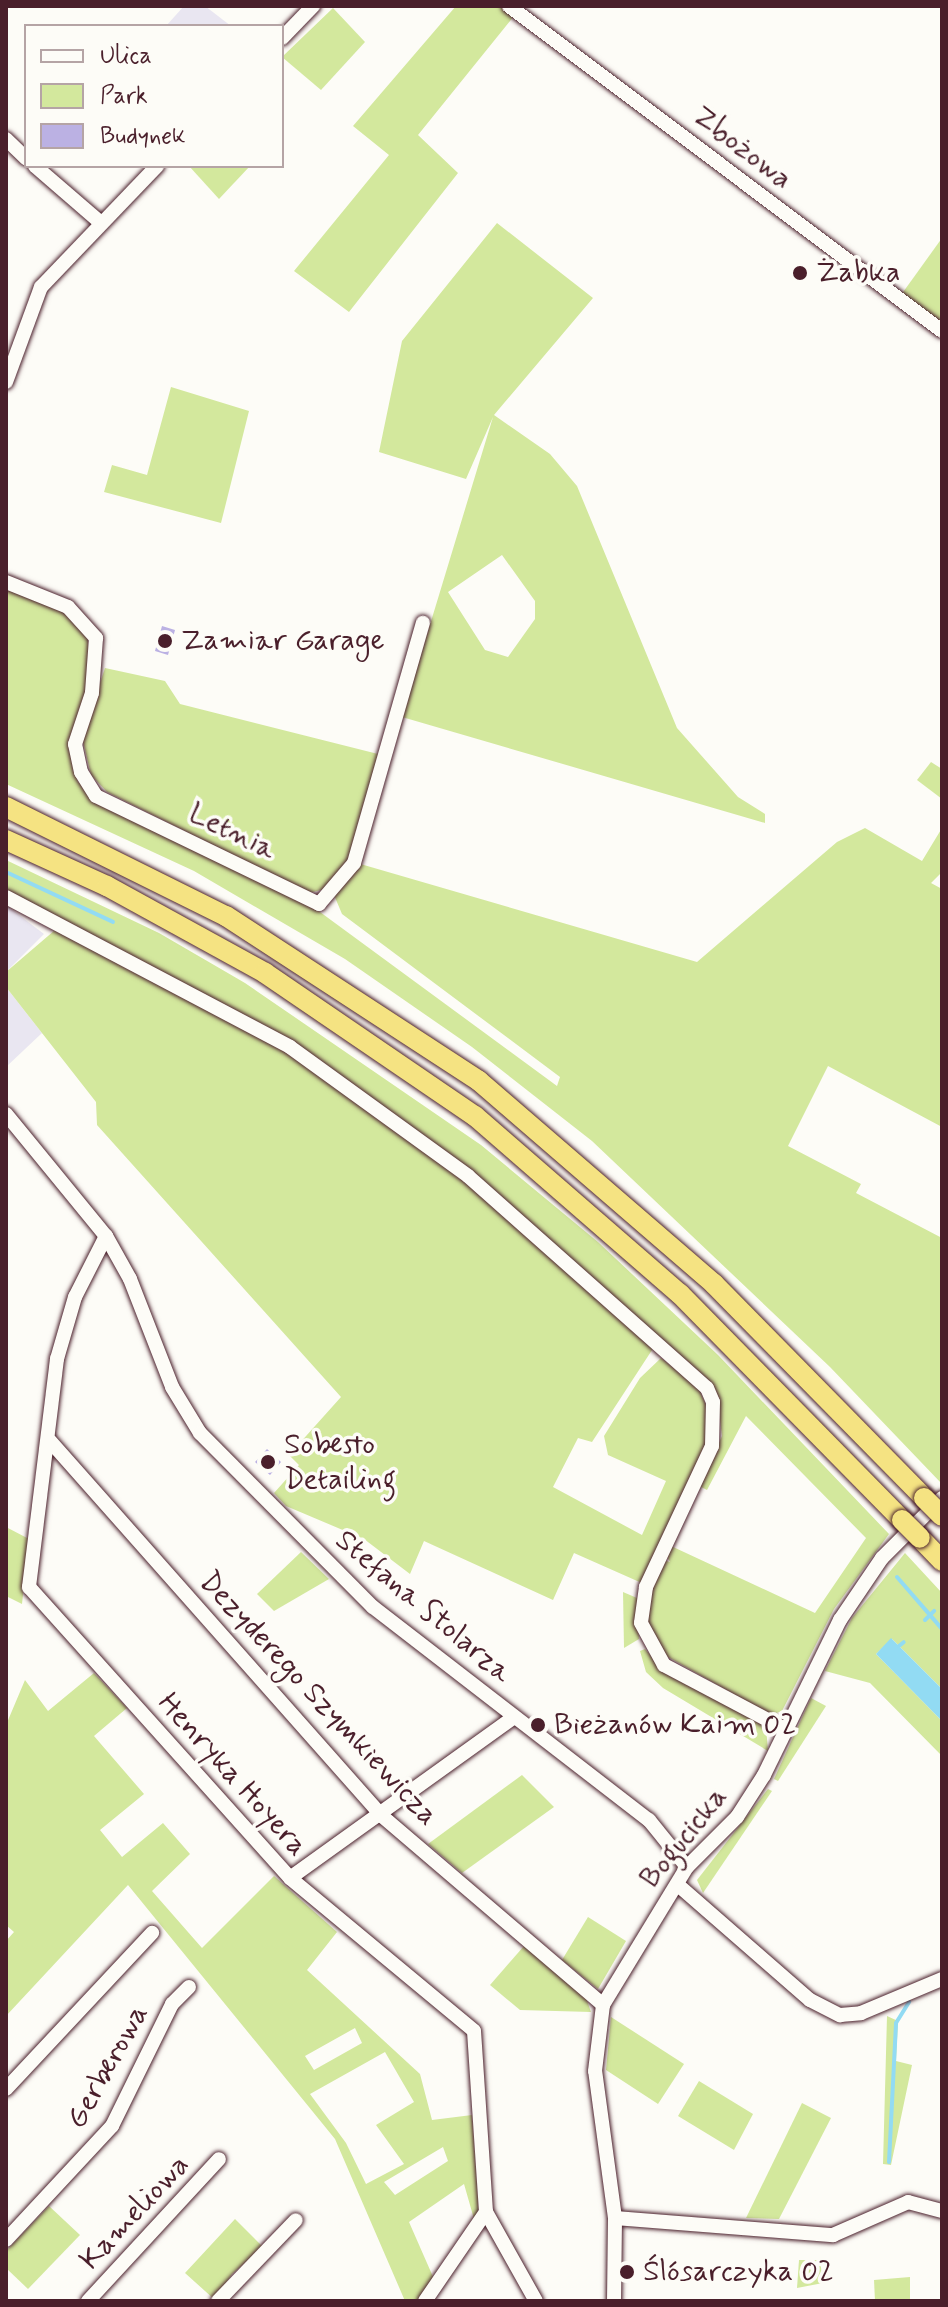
<!DOCTYPE html>
<meta charset="utf-8">
<style>
body{margin:0}
#map{position:relative;width:948px;height:2307px;overflow:hidden;background:#fdfcf7;font-family:Mynerve,sans-serif}
div>[style]{position:absolute}
[style*='--x']{left:calc(var(--x)*1px);top:calc(var(--y)*1px);width:calc(var(--w)*1px);rotate:calc(var(--a)*1deg)}
.built>*{inset:0;background:#e9e6f1}
.green>*{inset:0;background:#d3e89d}
.water>*{inset:0;background:#92dbf3}
.stream>*{height:4px;margin:-2px;padding:0 2px;transform-origin:2px;border-radius:2px;background:#92dbf3}
.building>*{inset:0;background:#bbb1e3}
.roads{filter:drop-shadow(0 0 2px #4a1f2b) drop-shadow(0 0 2px #4a1f2b)}
.minor>*{height:14px;margin:-7px;padding:0 7px;transform-origin:7px;border-radius:7px;background:#fdfcf7}
.highway>*{height:20px;margin:-10px;padding:0 10px;transform-origin:10px;border-radius:10px;background:#f5e382}
.bridges{filter:drop-shadow(0 0 2px #4a1f2b) drop-shadow(0 0 2px #4a1f2b)}
.highway-bridge>*{height:20px;margin:-10px;padding:0 10px;transform-origin:10px;border-radius:10px;background:#f5e382}
.dots>*{width:22px;height:22px;translate:-50% -50%;box-sizing:border-box;border:4px solid #fdfcf7;border-radius:50%}
span{translate:-50% -50%;white-space:nowrap;text-align:center;line-height:1.15;-webkit-text-stroke:7px #fdfcf7;paint-order:stroke}
.street-label{font-size:30px;color:#4a1f2b}
.poi-label{font-size:30px;color:#4a1f2b}
.left{translate:0 -50%;text-align:left}
.frame{position:absolute;inset:0;border:8px solid #4a1f2b;pointer-events:none}
.legend{position:absolute;left:24px;top:24px;width:260px;height:144px;box-sizing:border-box;background:#fdfcf7;border:2px solid #b5a4a5;margin:0;padding:10px 14px;list-style:none;font-size:24px;color:#4a1f2b}
.legend li{display:flex;align-items:center;gap:16px;height:40px}
.legend b{width:40px;border:2px solid #b5a4a5}
</style>
<div id="map">
<div class="built">
<div style="clip-path:polygon(184px 6px,205px 6px,231px 26px,166px 26px)"></div>
<div style="clip-path:polygon(6px 905px,44px 934px,6px 972px)"></div>
<div style="clip-path:polygon(6px 987px,42px 1033px,6px 1067px)"></div>
</div>
<div class="green">
<div style="clip-path:polygon(456px 6px,500px 6px,514px 16px,418px 135px,458px 173px,349px 312px,294px 271px,389px 155px,353px 126px)"></div>
<div style="clip-path:polygon(333px 8px,365px 42px,321px 90px,282px 57px)"></div>
<div style="clip-path:polygon(189px 166px,250px 166px,219px 199px)"></div>
<div style="clip-path:polygon(evenodd,497px 223px,593px 298px,494px 415px,550px 454px,577px 486px,677px 728px,738px 797px,765px 814px,765px 823px,402px 717px,493px 417px,466px 479px,379px 452px,402px 341px,497px 223px,502px 555px,535px 601px,535px 619px,508px 657px,485px 650px,448px 592px,502px 555px)"></div>
<div style="clip-path:polygon(942px 238px,942px 326px,901px 295px)"></div>
<div style="clip-path:polygon(171px 387px,249px 411px,221px 523px,104px 492px,112px 465px,147px 475px)"></div>
<div style="clip-path:polygon(6px 587px,67px 611px,87px 631px,91px 675px,69px 748px,78px 782px,138px 822px,320px 912px,557px 1086px,560px 1077px,342px 914px,334px 895px,357px 863px,697px 962px,837px 842px,865px 828px,922px 861px,942px 828px,942px 872px,931px 883px,942px 889px,942px 1127px,828px 1066px,788px 1146px,861px 1184px,856px 1193px,942px 1238px,942px 1484px,830px 1367px,592px 1141px,472px 1047px,345px 959px,194px 871px,6px 784px)"></div>
<div style="clip-path:polygon(105px 668px,165px 681px,180px 704px,378px 754px,347px 866px,325px 889px,309px 893px,107px 792px,91px 775px,82px 737px)"></div>
<div style="clip-path:polygon(931px 762px,942px 769px,942px 799px,917px 780px)"></div>
<div style="clip-path:polygon(6px 860px,159px 933px,245px 983px,481px 1145px,598px 1242px,718px 1355px,889px 1534px,834px 1609px,782px 1711px,771px 1715px,661px 1653px,646px 1618px,647px 1599px,664px 1560px,670px 1562px,666px 1555px,671px 1546px,815px 1613px,866px 1538px,746px 1416px,707px 1490px,699px 1486px,722px 1436px,717px 1396px,703px 1375px,537px 1231px,290px 1043px,6px 890px)"></div>
<div style="clip-path:polygon(55px 930px,296px 1055px,466px 1179px,654px 1347px,592px 1442px,578px 1438px,553px 1487px,642px 1535px,666px 1481px,608px 1455px,604px 1436px,640px 1378px,661px 1358px,698px 1387px,709px 1412px,709px 1442px,644px 1584px,574px 1553px,553px 1600px,424px 1541px,410px 1574px,364px 1539px,286px 1506px,274px 1493px,299px 1465px,289px 1455px,341px 1397px,97px 1125px,96px 1102px,6px 987px,6px 972px)"></div>
<div style="clip-path:polygon(6px 1527px,29px 1539px,22px 1604px,6px 1596px)"></div>
<div style="clip-path:polygon(301px 1552px,329px 1579px,274px 1611px,257px 1594px)"></div>
<div style="clip-path:polygon(905px 1553px,942px 1593px,942px 1689px,892px 1639px,876px 1654px,942px 1721px,942px 1756px,870px 1683px,825px 1671px,852px 1618px)"></div>
<div style="clip-path:polygon(623px 1592px,637px 1598px,639px 1639px,624px 1648px)"></div>
<div style="clip-path:polygon(645px 1649px,663px 1670px,766px 1727px,768px 1751px,663px 1688px,646px 1672px,640px 1651px)"></div>
<div style="clip-path:polygon(evenodd,94px 1673px,127px 1708px,94px 1736px,144px 1794px,100px 1830px,122px 1857px,163px 1823px,190px 1854px,152px 1891px,202px 1948px,274px 1876px,337px 1932px,307px 1970px,420px 2074px,432px 2120px,472px 2115px,479px 2212px,474px 2219px,464px 2184px,409px 2222px,434px 2279px,419px 2301px,405px 2301px,335px 2139px,128px 1885px,6px 2016px,6px 1941px,14px 1932px,6px 1925px,6px 1725px,25px 1680px,48px 1711px,94px 1673px,355px 2028px,362px 2043px,314px 2070px,305px 2056px,355px 2028px,94px 1673px,385px 2052px,414px 2102px,376px 2125px,404px 2164px,366px 2184px,346px 2143px,310px 2094px,385px 2052px,94px 1673px,443px 2147px,448px 2161px,395px 2195px,384px 2182px,443px 2147px)"></div>
<div style="clip-path:polygon(811px 1698px,826px 1706px,778px 1781px,774px 1779px)"></div>
<div style="clip-path:polygon(522px 1775px,554px 1807px,462px 1873px,428px 1844px)"></div>
<div style="clip-path:polygon(768px 1789px,772px 1791px,703px 1893px,697px 1880px)"></div>
<div style="clip-path:polygon(588px 1917px,626px 1941px,598px 1989px,562px 1960px)"></div>
<div style="clip-path:polygon(524px 1946px,586px 1998px,591px 2012px,520px 2010px,490px 1985px)"></div>
<div style="clip-path:polygon(887px 2016px,898px 2021px,896px 2061px,912px 2065px,891px 2165px,883px 2164px)"></div>
<div style="clip-path:polygon(611px 2017px,684px 2064px,658px 2104px,606px 2070px)"></div>
<div style="clip-path:polygon(699px 2081px,753px 2114px,734px 2150px,678px 2116px)"></div>
<div style="clip-path:polygon(802px 2103px,831px 2118px,779px 2219px,746px 2218px)"></div>
<div style="clip-path:polygon(49px 2206px,80px 2235px,28px 2289px,6px 2268px,6px 2251px)"></div>
<div style="clip-path:polygon(235px 2219px,263px 2247px,232px 2274px,215px 2300px,185px 2273px)"></div>
<div style="clip-path:polygon(799px 2260px,820px 2260px,823px 2283px,797px 2288px)"></div>
<div style="clip-path:polygon(910px 2277px,910px 2301px,875px 2301px,874px 2280px)"></div>
</div>
<div class="water">
<div style="clip-path:polygon(891px 1638px,942px 1689px,942px 1721px,876px 1654px)"></div>
</div>
<div class="stream">
<div style="--x:6;--y:872;--w:118;--a:25"></div>
<div style="--x:897;--y:1577;--w:69;--a:49.1"></div>
<div style="--x:925;--y:1620;--w:13;--a:-45"></div>
<div style="--x:899;--y:1646;--w:6;--a:-39"></div>
<div style="--x:889;--y:2162;--w:139;--a:-87.1"></div>
<div style="--x:896;--y:2023;--w:25;--a:-58"></div>
</div>
<div class="building">
<div style="clip-path:polygon(162px 626px,175px 630px,168px 655px,155px 651px)"></div>
<div style="clip-path:polygon(267px 1449px,281px 1462px,270px 1475px,255px 1462px)"></div>
</div>
<div class="roads">
<div class="minor">
<div style="--x:509;--y:6;--w:541;--a:36.89"></div>
<div style="--x:282;--y:38;--w:45;--a:-45.9"></div>
<div style="--x:6;--y:139;--w:28;--a:44"></div>
<div style="--x:35;--y:166;--w:87;--a:40.8"></div>
<div style="--x:6;--y:382;--w:101;--a:-69.8"></div>
<div style="--x:41;--y:287;--w:168;--a:-46.2"></div>
<div style="--x:6;--y:582;--w:67;--a:22"></div>
<div style="--x:68;--y:607;--w:42;--a:47.9"></div>
<div style="--x:96;--y:638;--w:55;--a:94.2"></div>
<div style="--x:92;--y:693;--w:54;--a:108.4"></div>
<div style="--x:75;--y:744;--w:29;--a:78"></div>
<div style="--x:81;--y:772;--w:28;--a:58"></div>
<div style="--x:96;--y:796;--w:248;--a:25.8"></div>
<div style="--x:319;--y:904;--w:54;--a:-49.5"></div>
<div style="--x:354;--y:863;--w:250;--a:-74"></div>
<div style="--x:6;--y:897;--w:321;--a:27.8"></div>
<div style="--x:290;--y:1047;--w:220;--a:35.9"></div>
<div style="--x:468;--y:1176;--w:319;--a:41.6"></div>
<div style="--x:707;--y:1388;--w:15;--a:67"></div>
<div style="--x:713;--y:1402;--w:44;--a:91.3"></div>
<div style="--x:712;--y:1446;--w:156;--a:115.1"></div>
<div style="--x:646;--y:1587;--w:36;--a:98"></div>
<div style="--x:641;--y:1623;--w:48;--a:61.3"></div>
<div style="--x:664;--y:1665;--w:137;--a:27.9"></div>
<div style="--x:6;--y:1114;--w:158;--a:50.7"></div>
<div style="--x:106;--y:1236;--w:49;--a:60.8"></div>
<div style="--x:130;--y:1279;--w:116;--a:68.7"></div>
<div style="--x:172;--y:1387;--w:54;--a:58.7"></div>
<div style="--x:200;--y:1433;--w:245;--a:45.2"></div>
<div style="--x:373;--y:1607;--w:349;--a:37.7"></div>
<div style="--x:649;--y:1820;--w:60;--a:51"></div>
<div style="--x:106;--y:1236;--w:68;--a:116.9"></div>
<div style="--x:75;--y:1297;--w:65;--a:106.2"></div>
<div style="--x:57;--y:1359;--w:230;--a:97"></div>
<div style="--x:29;--y:1587;--w:391;--a:48.1"></div>
<div style="--x:290;--y:1878;--w:239;--a:39.7"></div>
<div style="--x:474;--y:2031;--w:181;--a:86.2"></div>
<div style="--x:486;--y:2212;--w:102;--a:60.7"></div>
<div style="--x:50;--y:1441;--w:501;--a:48.48"></div>
<div style="--x:382;--y:1816;--w:291;--a:40.5"></div>
<div style="--x:290;--y:1878;--w:276;--a:-35.7"></div>
<div style="--x:678;--y:1885;--w:175;--a:41.1"></div>
<div style="--x:810;--y:2000;--w:34;--a:27"></div>
<div style="--x:840;--y:2015;--w:21;--a:-5"></div>
<div style="--x:861;--y:2013;--w:88;--a:-22.8"></div>
<div style="--x:6;--y:2089;--w:214;--a:-46.9"></div>
<div style="--x:615;--y:2218;--w:219;--a:4.5"></div>
<div style="--x:833;--y:2235;--w:82;--a:-23.7"></div>
<div style="--x:908;--y:2202;--w:35;--a:15"></div>
<div style="--x:6;--y:2240;--w:156;--a:-47.1"></div>
<div style="--x:112;--y:2126;--w:136;--a:-63.8"></div>
<div style="--x:172;--y:2004;--w:24;--a:-45"></div>
<div style="--x:88;--y:2301;--w:193;--a:-47.3"></div>
<div style="--x:218;--y:2301;--w:112;--a:-46.1"></div>
<div style="--x:425;--y:2301;--w:108;--a:-55.6"></div>
<div style="--x:614;--y:2301;--w:83;--a:-89.3"></div>
<div style="--x:615;--y:2218;--w:148;--a:-97.7"></div>
<div style="--x:595;--y:2071;--w:66;--a:-83.1"></div>
<div style="--x:603;--y:2005;--w:162;--a:-58.7"></div>
<div style="--x:687;--y:1867;--w:71;--a:-45"></div>
<div style="--x:737;--y:1817;--w:50;--a:-57.3"></div>
<div style="--x:764;--y:1775;--w:173;--a:-63.9"></div>
<div style="--x:840;--y:1620;--w:75;--a:-55.9"></div>
<div style="--x:882;--y:1558;--w:85;--a:-45"></div>
</div>
<div class="highway">
<div style="--x:6;--y:807;--w:246;--a:26.4"></div>
<div style="--x:226;--y:916;--w:302;--a:33.1"></div>
<div style="--x:479;--y:1081;--w:311;--a:40.8"></div>
<div style="--x:714;--y:1284;--w:300;--a:45.5"></div>
<div style="--x:6;--y:840;--w:111;--a:24.5"></div>
<div style="--x:107;--y:886;--w:180;--a:28.8"></div>
<div style="--x:265;--y:973;--w:254;--a:34.3"></div>
<div style="--x:475;--y:1116;--w:271;--a:41"></div>
<div style="--x:680;--y:1294;--w:317;--a:45.5"></div>
<div style="--x:920;--y:1538;--w:32;--a:46"></div>
</div>
</div>
<div class="bridges">
<div class="highway-bridge">
<div style="--x:924;--y:1498;--w:25;--a:45"></div>
<div style="--x:902;--y:1520;--w:25;--a:45"></div>
</div>
</div>
<div class="dots">
<div style="left:800px;top:273px;background:#4a1f2b"></div>
<div style="left:165px;top:641px;background:#4a1f2b"></div>
<div style="left:268px;top:1462px;background:#4a1f2b"></div>
<div style="left:538px;top:1725px;background:#4a1f2b"></div>
<div style="left:627px;top:2272px;background:#4a1f2b"></div>
</div>
<div class="street-label">
<span style="left:742px;top:148px;rotate:38deg">Zbożowa</span>
<span style="left:232px;top:832px;rotate:26deg">Letnia</span>
<span style="left:423px;top:1607px;rotate:40deg">Stefana Stolarza</span>
<span style="left:318px;top:1699px;rotate:47deg">Dezyderego Szymkiewicza</span>
<span style="left:232px;top:1775px;rotate:48deg">Henryka Hoyera</span>
<span style="left:684px;top:1838px;rotate:-51deg">Bogucicka</span>
<span style="left:108px;top:2067px;rotate:-61deg">Gerberowa</span>
<span style="left:135px;top:2213px;rotate:-47deg">Kameliowa</span>
</div>
<div class="poi-label">
<span class="left" style="left:816px;top:273px">Żabka</span>
<span class="left" style="left:181px;top:641px">Zamiar Garage</span>
<span class="left" style="left:284px;top:1462px">Sobesto<br>Detailing</span>
<span class="left" style="left:554px;top:1725px">Bieżanów Kaim 02</span>
<span class="left" style="left:643px;top:2272px">Ślósarczyka 02</span>
</div>
<div class="frame"></div>
<ul class="legend">
<li><b style="height:10px;background:#fdfcf7"></b>Ulica</li>
<li><b style="height:22px;background:#d3e89d"></b>Park</li>
<li><b style="height:22px;background:#bbb1e3"></b>Budynek</li>
</ul>
</div>
